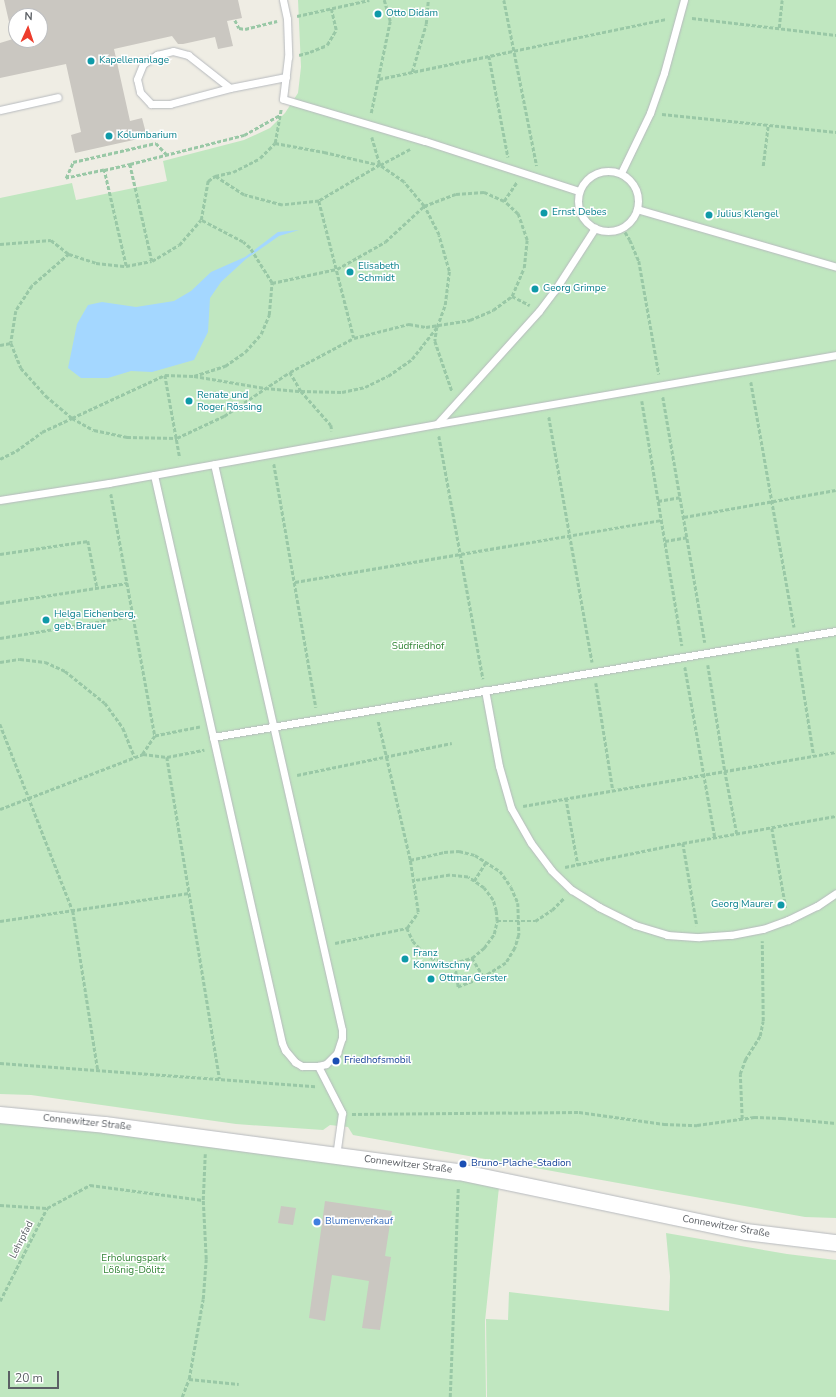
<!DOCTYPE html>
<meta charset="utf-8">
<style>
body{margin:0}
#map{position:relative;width:836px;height:1397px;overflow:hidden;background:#efede4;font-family:"Nunito Sans",sans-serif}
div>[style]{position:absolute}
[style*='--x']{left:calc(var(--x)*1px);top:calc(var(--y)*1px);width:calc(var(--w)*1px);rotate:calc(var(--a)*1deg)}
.green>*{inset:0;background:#c0e7c0}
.water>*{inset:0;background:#a4d7ff}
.building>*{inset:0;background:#cac7c1}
.path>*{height:2.5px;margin-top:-1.25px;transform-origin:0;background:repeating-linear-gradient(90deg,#99c8a6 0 4px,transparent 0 6px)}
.roads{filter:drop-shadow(0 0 1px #b7babe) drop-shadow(0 0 1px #b7babe)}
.service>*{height:7px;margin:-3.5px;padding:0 3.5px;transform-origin:3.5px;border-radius:3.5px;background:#fff}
.service>.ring{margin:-3.5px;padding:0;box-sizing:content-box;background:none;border:7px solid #fff;border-radius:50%}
.tertiary>*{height:16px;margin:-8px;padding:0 8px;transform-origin:8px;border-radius:8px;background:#fff}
.dots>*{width:11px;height:11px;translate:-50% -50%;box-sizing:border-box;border:2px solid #fff;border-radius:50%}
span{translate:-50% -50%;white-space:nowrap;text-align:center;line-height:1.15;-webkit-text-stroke:3px #fff;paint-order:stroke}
.culture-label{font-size:10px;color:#0d838f}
.left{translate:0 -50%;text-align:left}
.right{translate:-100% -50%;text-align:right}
.park-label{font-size:10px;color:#338537}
.transit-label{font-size:10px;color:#164399}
.street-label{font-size:10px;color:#5c6065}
.shop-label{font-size:10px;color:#366cbe}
.north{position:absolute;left:8px;top:8px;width:40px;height:40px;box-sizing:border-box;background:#fff;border:1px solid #bebfc1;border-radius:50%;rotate:3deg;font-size:11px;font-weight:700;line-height:16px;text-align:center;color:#5c6065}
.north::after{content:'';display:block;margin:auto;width:14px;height:18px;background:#ed3c2c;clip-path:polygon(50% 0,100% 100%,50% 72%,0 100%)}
.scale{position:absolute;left:8px;top:1371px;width:51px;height:18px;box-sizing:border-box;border:2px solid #5c6065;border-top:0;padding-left:5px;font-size:12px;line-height:14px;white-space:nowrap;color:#5c6065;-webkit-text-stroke:3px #fff;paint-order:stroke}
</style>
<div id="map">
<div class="green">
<div style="clip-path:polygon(298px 0,836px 0,836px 1218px,805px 1217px,353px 1135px,348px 1127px,330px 1125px,323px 1130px,236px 1124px,31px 1095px,0 1094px,0 198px,72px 183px,76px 200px,167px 181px,163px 161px,244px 140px,270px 128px,285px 113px,298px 93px,301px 67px)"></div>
<div style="clip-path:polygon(0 1115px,327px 1155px,499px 1187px,485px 1321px,486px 1397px,0 1397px)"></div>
<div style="clip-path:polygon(666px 1233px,787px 1254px,836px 1260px,836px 1397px,487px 1397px,486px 1319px,508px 1320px,509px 1292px,669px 1311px,670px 1276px)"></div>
</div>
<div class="water">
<div style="clip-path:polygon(299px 230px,279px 236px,246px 259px,221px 282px,210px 298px,208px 332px,194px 360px,152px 372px,131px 371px,108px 378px,81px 378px,68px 368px,77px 324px,88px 305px,102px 302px,136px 307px,174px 301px,191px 291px,211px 272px,245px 257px,278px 232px)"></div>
</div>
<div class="building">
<div style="clip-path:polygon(evenodd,4px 0,238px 0,242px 18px,227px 21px,233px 46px,218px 49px,215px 37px,183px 44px,178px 44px,172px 36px,114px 49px,130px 121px,142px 118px,147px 137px,75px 153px,71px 135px,81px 132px,66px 64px,0 78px,0 43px,13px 39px,4px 0,16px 16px,40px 16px,40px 40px,16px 40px,16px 16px)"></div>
<div style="clip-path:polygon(325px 1201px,392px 1211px,385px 1256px,391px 1257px,380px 1330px,362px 1328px,369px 1281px,332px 1275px,325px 1321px,309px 1318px)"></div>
<div style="clip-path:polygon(281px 1206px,296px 1208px,293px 1225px,278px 1223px)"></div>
</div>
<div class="path">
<div style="--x:504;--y:0;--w:169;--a:78.8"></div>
<div style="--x:297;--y:16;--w:74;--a:-12.5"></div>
<div style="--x:692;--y:18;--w:145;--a:6.7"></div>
<div style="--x:235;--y:20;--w:9;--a:63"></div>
<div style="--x:239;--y:28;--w:6;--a:9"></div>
<div style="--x:245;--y:29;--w:33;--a:-14"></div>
<div style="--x:779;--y:28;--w:28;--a:-84"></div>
<div style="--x:299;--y:55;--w:11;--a:-15"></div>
<div style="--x:310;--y:52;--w:18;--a:-22"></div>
<div style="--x:327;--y:45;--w:17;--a:-59"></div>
<div style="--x:336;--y:30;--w:22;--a:-103"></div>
<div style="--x:489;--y:56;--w:103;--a:79.3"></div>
<div style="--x:412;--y:72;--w:50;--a:-73.7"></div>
<div style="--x:426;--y:24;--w:24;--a:-85"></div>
<div style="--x:379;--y:79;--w:294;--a:-11.8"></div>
<div style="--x:371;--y:113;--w:94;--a:-78.3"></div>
<div style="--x:390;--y:21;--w:22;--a:-106"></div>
<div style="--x:662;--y:114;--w:175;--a:5.9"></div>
<div style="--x:372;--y:137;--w:29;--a:74"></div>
<div style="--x:275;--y:143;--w:50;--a:10.4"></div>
<div style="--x:324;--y:152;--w:57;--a:13.1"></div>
<div style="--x:380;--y:165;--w:34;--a:-28"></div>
<div style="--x:130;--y:164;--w:118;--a:-14.3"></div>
<div style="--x:244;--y:135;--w:41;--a:-29.1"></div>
<div style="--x:763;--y:166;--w:41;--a:-83"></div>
<div style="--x:104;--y:170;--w:39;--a:168"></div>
<div style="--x:66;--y:178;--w:17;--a:-66"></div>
<div style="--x:73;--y:162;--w:85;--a:-12.9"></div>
<div style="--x:156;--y:143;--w:16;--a:47"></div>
<div style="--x:319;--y:201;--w:141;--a:75.7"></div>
<div style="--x:622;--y:227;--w:15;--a:58"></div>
<div style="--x:630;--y:240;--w:23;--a:67"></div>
<div style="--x:639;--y:261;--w:115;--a:80"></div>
<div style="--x:0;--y:244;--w:51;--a:-4.5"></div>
<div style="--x:51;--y:240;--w:23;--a:38"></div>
<div style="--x:69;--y:254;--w:28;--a:18"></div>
<div style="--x:96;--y:263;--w:30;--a:6"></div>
<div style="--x:126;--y:266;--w:26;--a:-11"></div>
<div style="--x:152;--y:261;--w:31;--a:-31"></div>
<div style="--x:179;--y:245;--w:33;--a:-49"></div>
<div style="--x:201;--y:220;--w:40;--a:-80"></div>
<div style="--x:208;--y:181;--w:9;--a:-36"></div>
<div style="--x:215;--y:176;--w:18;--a:-13"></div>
<div style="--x:233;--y:172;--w:30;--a:-27"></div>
<div style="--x:260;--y:158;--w:21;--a:-45"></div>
<div style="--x:275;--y:143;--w:35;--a:-80"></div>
<div style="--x:69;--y:254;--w:49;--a:139.1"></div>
<div style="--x:32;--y:286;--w:30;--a:123"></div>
<div style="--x:16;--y:311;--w:32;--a:99"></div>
<div style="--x:11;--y:343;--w:27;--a:68"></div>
<div style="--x:21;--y:368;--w:38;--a:48"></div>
<div style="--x:46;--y:396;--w:34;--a:40"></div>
<div style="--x:72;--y:418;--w:102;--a:-24.8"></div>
<div style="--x:165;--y:375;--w:29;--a:2"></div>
<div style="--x:194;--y:376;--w:33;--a:-18"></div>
<div style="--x:225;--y:366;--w:24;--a:-35"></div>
<div style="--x:245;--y:352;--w:24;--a:-48"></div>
<div style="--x:261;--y:334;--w:21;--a:-67"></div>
<div style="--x:269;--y:315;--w:32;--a:-85"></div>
<div style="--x:272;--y:283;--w:41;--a:-122.2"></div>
<div style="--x:250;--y:248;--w:9;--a:-139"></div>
<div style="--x:243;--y:242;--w:47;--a:-152.4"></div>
<div style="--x:126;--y:266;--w:98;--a:-102.9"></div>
<div style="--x:104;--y:170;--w:27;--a:-13"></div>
<div style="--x:130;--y:164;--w:99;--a:77.2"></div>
<div style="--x:272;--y:283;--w:66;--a:-12.2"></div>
<div style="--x:337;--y:269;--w:55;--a:-29.4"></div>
<div style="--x:385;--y:242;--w:53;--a:-42.7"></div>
<div style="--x:424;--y:206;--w:34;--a:-21"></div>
<div style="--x:456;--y:194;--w:28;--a:-4"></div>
<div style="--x:484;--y:192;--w:22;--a:24"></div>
<div style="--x:504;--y:201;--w:23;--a:-56"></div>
<div style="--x:512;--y:296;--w:20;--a:27"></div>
<div style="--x:437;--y:327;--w:14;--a:98"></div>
<div style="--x:435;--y:341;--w:53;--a:71.2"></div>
<div style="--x:0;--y:345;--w:11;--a:-10"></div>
<div style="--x:290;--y:372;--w:22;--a:60"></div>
<div style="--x:301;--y:391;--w:45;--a:48.6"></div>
<div style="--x:331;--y:425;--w:6;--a:81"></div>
<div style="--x:165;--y:375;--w:84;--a:79.8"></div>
<div style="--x:194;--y:376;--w:72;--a:9.6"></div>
<div style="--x:265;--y:388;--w:36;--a:5"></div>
<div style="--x:301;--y:391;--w:41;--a:1.4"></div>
<div style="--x:342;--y:392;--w:24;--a:-12"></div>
<div style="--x:365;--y:387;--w:25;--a:-26"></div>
<div style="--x:388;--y:376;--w:29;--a:-35"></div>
<div style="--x:412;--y:359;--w:41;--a:-52"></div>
<div style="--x:437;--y:327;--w:23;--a:-70"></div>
<div style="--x:445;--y:305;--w:34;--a:-83"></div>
<div style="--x:449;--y:271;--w:37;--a:-106"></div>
<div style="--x:439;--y:235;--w:33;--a:-117"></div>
<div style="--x:424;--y:206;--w:31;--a:-130"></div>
<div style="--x:404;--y:182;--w:29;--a:-145"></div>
<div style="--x:380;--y:165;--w:71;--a:149.5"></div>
<div style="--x:319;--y:201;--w:37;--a:174"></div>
<div style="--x:282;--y:205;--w:39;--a:-165"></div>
<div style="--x:244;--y:195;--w:35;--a:-147"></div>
<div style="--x:751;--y:382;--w:249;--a:80"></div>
<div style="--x:663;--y:397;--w:249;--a:80.3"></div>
<div style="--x:642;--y:401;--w:248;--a:80.7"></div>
<div style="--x:549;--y:417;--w:249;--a:80"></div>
<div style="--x:439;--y:436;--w:247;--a:79.7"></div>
<div style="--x:0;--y:459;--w:18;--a:-27"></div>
<div style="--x:16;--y:451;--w:32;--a:-36"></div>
<div style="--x:42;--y:432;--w:33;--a:-25"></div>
<div style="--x:72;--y:418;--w:25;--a:29"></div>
<div style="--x:94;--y:430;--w:34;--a:12"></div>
<div style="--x:127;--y:437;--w:50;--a:1.1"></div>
<div style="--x:177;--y:438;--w:52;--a:-25.1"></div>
<div style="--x:224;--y:416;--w:79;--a:-33.7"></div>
<div style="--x:290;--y:372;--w:72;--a:-28"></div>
<div style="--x:354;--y:338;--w:57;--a:-14.3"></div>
<div style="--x:409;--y:324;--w:17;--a:10"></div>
<div style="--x:426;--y:327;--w:45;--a:-9"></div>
<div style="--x:470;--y:320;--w:25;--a:-23"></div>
<div style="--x:493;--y:310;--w:24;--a:-36"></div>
<div style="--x:512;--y:296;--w:30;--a:-67"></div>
<div style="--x:524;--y:268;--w:28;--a:-84"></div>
<div style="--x:527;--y:240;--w:28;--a:-109"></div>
<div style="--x:518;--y:214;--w:19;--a:-137"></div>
<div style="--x:274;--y:464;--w:247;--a:80.2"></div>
<div style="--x:111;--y:494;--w:246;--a:79.7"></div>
<div style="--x:658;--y:501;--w:22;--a:-10"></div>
<div style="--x:684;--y:517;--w:154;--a:-10.1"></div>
<div style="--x:665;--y:541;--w:22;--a:-10"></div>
<div style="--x:0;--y:554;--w:89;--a:-8.4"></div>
<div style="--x:88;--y:541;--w:47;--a:78.9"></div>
<div style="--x:295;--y:582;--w:371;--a:-9.6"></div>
<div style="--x:0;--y:603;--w:129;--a:-8.9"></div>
<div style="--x:0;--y:638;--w:135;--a:-9.4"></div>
<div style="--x:797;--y:648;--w:109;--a:81.1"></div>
<div style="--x:0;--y:662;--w:20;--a:-9"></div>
<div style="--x:20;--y:659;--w:25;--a:7"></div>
<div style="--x:45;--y:662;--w:22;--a:24"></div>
<div style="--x:65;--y:671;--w:51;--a:38.7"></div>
<div style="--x:105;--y:703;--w:31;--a:54"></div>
<div style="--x:123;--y:728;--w:31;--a:68"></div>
<div style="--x:708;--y:665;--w:107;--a:80.9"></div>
<div style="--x:725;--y:771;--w:64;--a:79.2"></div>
<div style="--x:685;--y:667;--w:174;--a:80"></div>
<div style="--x:596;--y:683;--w:108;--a:81"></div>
<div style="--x:0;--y:724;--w:201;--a:68.7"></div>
<div style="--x:73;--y:911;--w:161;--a:81.1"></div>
<div style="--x:200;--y:727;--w:46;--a:168.7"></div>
<div style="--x:155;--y:736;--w:22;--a:124"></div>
<div style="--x:143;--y:754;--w:24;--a:7"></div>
<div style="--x:167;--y:757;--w:38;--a:-11"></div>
<div style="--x:167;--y:757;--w:326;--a:80.7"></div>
<div style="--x:297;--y:775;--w:158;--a:-11.7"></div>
<div style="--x:566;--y:798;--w:68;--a:79.8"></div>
<div style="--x:523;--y:806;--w:318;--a:-9.8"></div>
<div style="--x:0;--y:809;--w:153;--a:-21"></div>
<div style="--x:772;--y:828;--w:81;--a:80.1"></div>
<div style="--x:683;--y:843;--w:84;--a:80.4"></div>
<div style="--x:410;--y:860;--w:35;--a:-13"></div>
<div style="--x:444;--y:852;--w:15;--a:-4"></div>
<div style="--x:459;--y:851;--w:16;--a:14"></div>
<div style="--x:475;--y:855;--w:30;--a:33"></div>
<div style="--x:500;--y:871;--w:19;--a:55"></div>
<div style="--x:511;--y:887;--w:17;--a:66"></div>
<div style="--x:518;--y:903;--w:32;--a:88"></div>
<div style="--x:519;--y:935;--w:14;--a:107"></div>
<div style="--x:515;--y:948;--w:17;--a:121"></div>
<div style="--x:506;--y:963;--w:26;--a:148"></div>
<div style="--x:484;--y:977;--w:28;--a:159"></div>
<div style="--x:458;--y:987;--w:24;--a:-99"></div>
<div style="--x:565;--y:867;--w:120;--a:-11.5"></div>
<div style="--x:683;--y:843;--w:155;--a:-10"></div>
<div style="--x:474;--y:881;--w:22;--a:-58"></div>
<div style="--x:0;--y:921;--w:191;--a:-8.4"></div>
<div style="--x:497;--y:921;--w:38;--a:0"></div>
<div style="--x:535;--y:921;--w:20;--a:-33"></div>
<div style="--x:552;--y:910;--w:17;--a:-45"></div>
<div style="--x:407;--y:928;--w:14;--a:65"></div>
<div style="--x:413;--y:941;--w:12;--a:48"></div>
<div style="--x:421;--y:950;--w:13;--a:39"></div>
<div style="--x:431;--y:958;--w:14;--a:17"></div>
<div style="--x:444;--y:962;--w:10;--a:6"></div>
<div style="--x:454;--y:963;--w:19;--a:-16"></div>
<div style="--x:472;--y:958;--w:16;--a:-40"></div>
<div style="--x:484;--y:948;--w:17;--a:-54"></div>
<div style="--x:494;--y:934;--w:13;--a:-77"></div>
<div style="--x:497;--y:921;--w:10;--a:-96"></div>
<div style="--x:496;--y:911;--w:11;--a:-105"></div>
<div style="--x:493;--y:900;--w:15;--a:-127"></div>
<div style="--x:484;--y:888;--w:19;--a:-145"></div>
<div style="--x:468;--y:877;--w:18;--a:-174"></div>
<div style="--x:450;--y:875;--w:36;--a:171"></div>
<div style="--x:335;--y:943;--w:74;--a:-11.8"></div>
<div style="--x:407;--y:928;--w:19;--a:-55"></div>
<div style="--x:418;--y:912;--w:53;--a:-98.7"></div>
<div style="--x:410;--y:860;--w:143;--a:-103"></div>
<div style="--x:472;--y:958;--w:22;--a:58"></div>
<div style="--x:0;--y:1063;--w:316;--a:4.2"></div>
<div style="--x:352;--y:1114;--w:227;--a:-0.5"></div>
<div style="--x:579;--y:1112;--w:86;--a:8"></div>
<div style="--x:664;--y:1124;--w:33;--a:2"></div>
<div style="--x:697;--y:1125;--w:58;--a:-8"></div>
<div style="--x:754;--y:1117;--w:28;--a:2"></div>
<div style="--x:782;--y:1118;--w:54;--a:5.3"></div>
<div style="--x:742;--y:1119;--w:45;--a:-92.5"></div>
<div style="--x:740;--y:1074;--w:15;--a:-70"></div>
<div style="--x:745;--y:1060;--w:28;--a:-58"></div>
<div style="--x:760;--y:1036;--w:15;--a:-79"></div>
<div style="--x:763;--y:1021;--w:80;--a:-90.7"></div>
<div style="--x:0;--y:1205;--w:47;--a:3.7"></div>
<div style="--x:47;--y:1208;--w:49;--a:-28.1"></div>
<div style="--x:90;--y:1185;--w:114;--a:7.6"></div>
<div style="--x:0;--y:1301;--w:104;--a:-63.2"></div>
<div style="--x:189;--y:1379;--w:50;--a:5.7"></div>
<div style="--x:182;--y:1397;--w:19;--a:-69"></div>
<div style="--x:189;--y:1379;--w:81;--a:-80.1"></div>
<div style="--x:203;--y:1299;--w:40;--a:-85.7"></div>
<div style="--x:206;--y:1259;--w:59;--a:-92.9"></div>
<div style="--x:203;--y:1200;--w:46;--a:-87.5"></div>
<div style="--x:450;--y:1397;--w:209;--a:-87.8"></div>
</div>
<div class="roads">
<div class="service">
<div style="--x:283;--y:0;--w:19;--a:78"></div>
<div style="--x:287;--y:19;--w:38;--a:88"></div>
<div style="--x:288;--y:57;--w:42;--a:96.8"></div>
<div style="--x:283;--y:99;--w:148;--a:16.5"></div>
<div style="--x:425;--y:141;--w:162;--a:18"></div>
<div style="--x:230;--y:88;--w:62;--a:165.1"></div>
<div style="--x:170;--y:104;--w:19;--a:180"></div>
<div style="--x:151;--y:104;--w:16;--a:-133"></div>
<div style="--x:140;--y:92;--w:13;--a:-103"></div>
<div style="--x:137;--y:79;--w:16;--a:-68"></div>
<div style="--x:143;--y:64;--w:17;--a:-33"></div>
<div style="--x:157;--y:55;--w:16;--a:-14"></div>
<div style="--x:173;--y:51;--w:16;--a:15"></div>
<div style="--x:188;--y:55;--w:53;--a:38.2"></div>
<div style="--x:230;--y:88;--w:57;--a:-11.1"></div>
<div style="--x:0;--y:110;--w:59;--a:-12.6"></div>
<div class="ring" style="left:578px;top:171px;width:53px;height:53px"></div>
<div style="--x:621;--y:173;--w:67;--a:-64.2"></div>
<div style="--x:650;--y:113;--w:42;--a:-70.7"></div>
<div style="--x:664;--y:73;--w:76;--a:-74.7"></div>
<div style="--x:637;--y:209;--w:207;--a:16.2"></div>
<div style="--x:437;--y:424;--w:152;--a:-47.9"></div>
<div style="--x:539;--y:311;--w:26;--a:-53"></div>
<div style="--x:555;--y:290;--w:74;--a:-57.2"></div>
<div style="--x:154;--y:475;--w:582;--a:77.3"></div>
<div style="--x:282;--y:1043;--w:8;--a:67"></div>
<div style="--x:285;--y:1050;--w:16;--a:50"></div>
<div style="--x:295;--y:1062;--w:8;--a:30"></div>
<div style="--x:302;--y:1066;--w:16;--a:0"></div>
<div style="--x:318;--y:1066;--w:8;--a:-14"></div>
<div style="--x:326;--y:1064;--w:16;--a:-45"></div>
<div style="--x:337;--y:1053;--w:16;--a:-72"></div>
<div style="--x:342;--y:1038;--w:8;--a:-90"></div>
<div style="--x:342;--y:1030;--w:580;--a:-102.74"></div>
<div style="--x:0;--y:500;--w:110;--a:-8.9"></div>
<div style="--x:109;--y:483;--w:333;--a:-10.2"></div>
<div style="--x:437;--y:424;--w:405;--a:-9.8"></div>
<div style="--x:485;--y:690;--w:77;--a:79.6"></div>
<div style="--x:499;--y:766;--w:44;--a:74.1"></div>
<div style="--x:511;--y:808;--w:40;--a:60.3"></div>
<div style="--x:531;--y:843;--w:34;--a:53"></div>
<div style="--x:551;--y:870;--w:29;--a:44"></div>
<div style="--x:572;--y:890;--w:32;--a:32"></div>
<div style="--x:599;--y:907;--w:40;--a:26.6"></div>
<div style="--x:635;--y:925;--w:34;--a:17"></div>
<div style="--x:667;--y:935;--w:32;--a:4"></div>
<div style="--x:699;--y:937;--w:32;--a:-4"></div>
<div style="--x:731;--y:935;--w:33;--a:-11"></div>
<div style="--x:763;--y:929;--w:27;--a:-20"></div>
<div style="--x:788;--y:920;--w:32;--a:-26"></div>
<div style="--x:817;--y:906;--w:23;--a:-34"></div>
<div style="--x:213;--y:737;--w:632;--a:-9.66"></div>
<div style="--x:318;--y:1066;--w:53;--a:62.9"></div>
<div style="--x:342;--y:1113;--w:43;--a:97.9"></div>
</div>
<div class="tertiary">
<div style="--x:0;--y:1115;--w:105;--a:5.4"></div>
<div style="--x:105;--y:1125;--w:357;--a:7.6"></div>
<div style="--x:459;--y:1172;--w:293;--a:11.8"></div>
<div style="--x:746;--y:1232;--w:91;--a:7"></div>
</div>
</div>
<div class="dots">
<div style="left:378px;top:14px;background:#0f9aa8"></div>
<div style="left:91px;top:61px;background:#0f9aa8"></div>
<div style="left:109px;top:136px;background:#0f9aa8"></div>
<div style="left:544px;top:213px;background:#0f9aa8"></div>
<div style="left:709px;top:215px;background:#0f9aa8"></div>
<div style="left:350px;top:272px;background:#0f9aa8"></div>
<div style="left:535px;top:289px;background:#0f9aa8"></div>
<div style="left:189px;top:401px;background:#0f9aa8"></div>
<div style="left:46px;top:620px;background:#0f9aa8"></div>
<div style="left:781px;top:905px;background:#0f9aa8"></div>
<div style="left:405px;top:959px;background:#0f9aa8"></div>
<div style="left:431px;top:979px;background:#0f9aa8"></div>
<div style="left:336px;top:1061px;background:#1a4fb4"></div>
<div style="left:463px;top:1164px;background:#1a4fb4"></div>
<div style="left:317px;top:1222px;background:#3f7fe0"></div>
</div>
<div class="culture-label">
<span class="left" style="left:386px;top:14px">Otto Didam</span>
<span class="left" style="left:99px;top:61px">Kapellenanlage</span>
<span class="left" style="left:117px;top:136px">Kolumbarium</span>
<span class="left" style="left:552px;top:213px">Ernst Debes</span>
<span class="left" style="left:717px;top:215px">Julius Klengel</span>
<span class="left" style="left:358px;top:272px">Elisabeth<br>Schmidt</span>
<span class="left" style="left:543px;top:289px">Georg Grimpe</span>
<span class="left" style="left:197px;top:401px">Renate und<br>Roger Rössing</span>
<span class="left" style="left:54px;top:620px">Helga Eichenberg,<br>geb. Brauer</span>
<span class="right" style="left:773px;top:905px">Georg Maurer</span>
<span class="left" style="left:413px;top:959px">Franz<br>Konwitschny</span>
<span class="left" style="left:439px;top:979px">Ottmar Gerster</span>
</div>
<div class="park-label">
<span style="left:418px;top:647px">Südfriedhof</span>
<span style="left:134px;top:1264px">Erholungspark<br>Lößnig-Dölitz</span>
</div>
<div class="transit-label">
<span class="left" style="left:344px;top:1061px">Friedhofsmobil</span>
<span class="left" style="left:471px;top:1164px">Bruno-Plache-Stadion</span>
</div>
<div class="street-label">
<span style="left:87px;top:1123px;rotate:6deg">Connewitzer Straße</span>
<span style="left:408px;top:1165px;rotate:7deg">Connewitzer Straße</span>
<span style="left:726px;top:1227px;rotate:10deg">Connewitzer Straße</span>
<span style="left:22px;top:1240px;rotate:-63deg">Lehrpfad</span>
</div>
<div class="shop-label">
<span class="left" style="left:325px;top:1222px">Blumenverkauf</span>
</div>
<div class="north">N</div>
<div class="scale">20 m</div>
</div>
